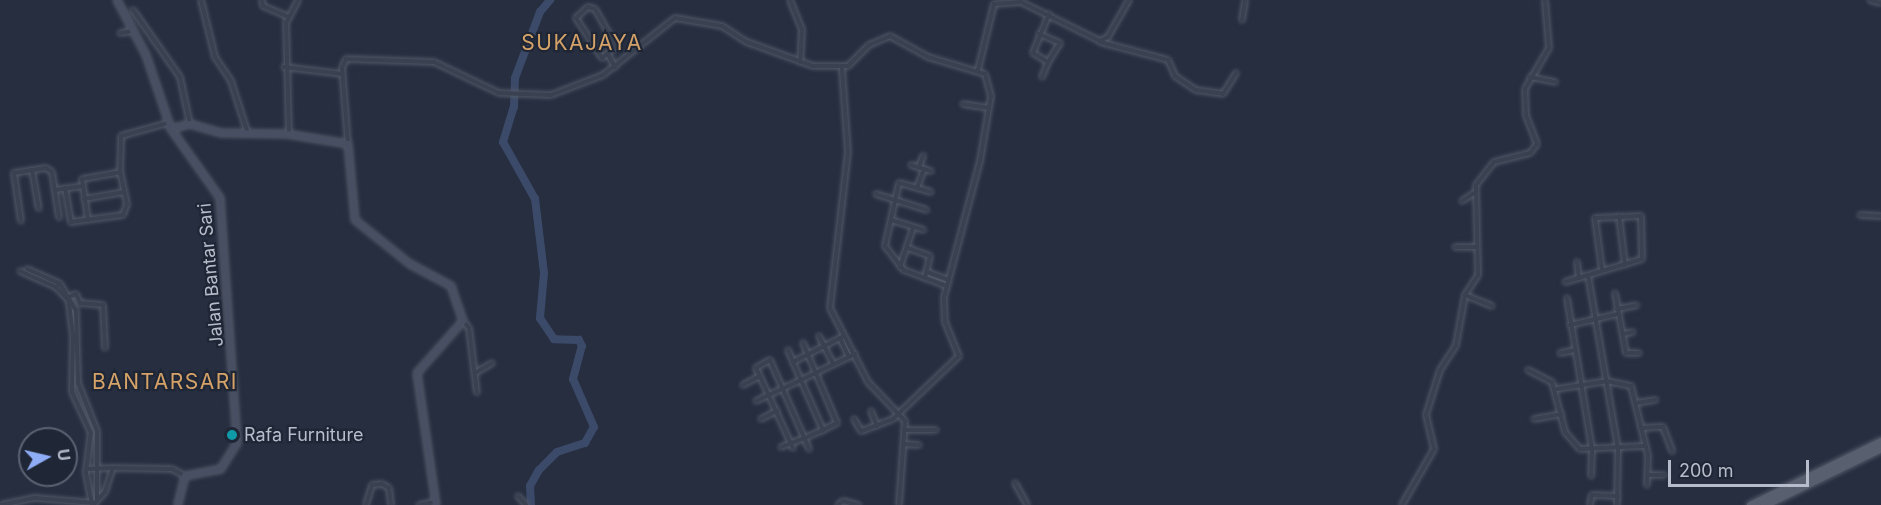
<!DOCTYPE html>
<style>
body{margin:0}
#map{position:relative;width:1881px;height:505px;overflow:hidden;background:#262e40;font-family:Inter,sans-serif}
div>[style]{position:absolute}
[style*='--x']{left:calc(var(--x)*1px);top:calc(var(--y)*1px);width:calc(var(--w)*1px);rotate:calc(var(--a)*1deg)}
.river>*{height:8px;margin:-4px;padding:0 4px;transform-origin:4px;border-radius:4px;background:#3c4a69}
.roads{filter:drop-shadow(0 0 2px #525967) drop-shadow(0 0 2px #525967)}
.street>*{height:4px;margin:-2px;padding:0 2px;transform-origin:2px;border-radius:2px;background:#3a4150}
.secondary>*{height:6px;margin:-3px;padding:0 3px;transform-origin:3px;border-radius:3px;background:#484f63}
.primary>*{height:7px;margin:-3.5px;padding:0 3.5px;transform-origin:3.5px;border-radius:3.5px;background:#586070}
.dots>*{width:16px;height:16px;translate:-50% -50%;box-sizing:border-box;border:3px solid #1f2635;border-radius:50%}
span{translate:-50% -50%;white-space:nowrap;text-align:center;line-height:1.15;-webkit-text-stroke:4.5px #1f2635;paint-order:stroke}
.street-label{font-size:18px;color:#b7bcca}
.poi-label{font-size:18px;color:#b7bcca}
.left{translate:0 -50%;text-align:left}
.quarter-label{font-size:21px;color:#d5a268;letter-spacing:1.5px}
.north{position:absolute;left:18px;top:427px;width:60px;height:60px;box-sizing:border-box;background:#1f2635;border:2px solid #5c6271;border-radius:50%;rotate:82deg;font-size:16px;font-weight:700;line-height:24px;text-align:center;color:#b7bcca}
.north::after{content:'';display:block;margin:auto;width:21px;height:27px;background:#8fadf7;clip-path:polygon(50% 0,100% 100%,50% 72%,0 100%)}
.scale{position:absolute;left:1668px;top:460px;width:141px;height:27px;box-sizing:border-box;border:3px solid #b7bcca;border-top:0;padding-left:8px;font-size:18px;line-height:21px;white-space:nowrap;color:#b7bcca;-webkit-text-stroke:4px #1f2635;paint-order:stroke}
</style>
<div id="map">
<div class="river">
<div style="--x:531;--y:505;--w:19;--a:-93"></div>
<div style="--x:530;--y:486;--w:18;--a:-61"></div>
<div style="--x:539;--y:470;--w:25;--a:-45"></div>
<div style="--x:557;--y:452;--w:29;--a:-18"></div>
<div style="--x:585;--y:443;--w:18;--a:-61"></div>
<div style="--x:594;--y:427;--w:52;--a:-113.6"></div>
<div style="--x:573;--y:379;--w:34;--a:-75"></div>
<div style="--x:582;--y:346;--w:7;--a:-117"></div>
<div style="--x:579;--y:340;--w:25;--a:-178"></div>
<div style="--x:554;--y:339;--w:25;--a:-124"></div>
<div style="--x:540;--y:318;--w:45;--a:-84.9"></div>
<div style="--x:544;--y:273;--w:75;--a:-96.9"></div>
<div style="--x:535;--y:199;--w:65;--a:-119.3"></div>
<div style="--x:503;--y:142;--w:37;--a:-73"></div>
<div style="--x:514;--y:107;--w:29;--a:-88"></div>
<div style="--x:515;--y:78;--w:71;--a:-69.3"></div>
<div style="--x:540;--y:12;--w:16;--a:-50"></div>
</div>
<div class="roads">
<div class="street">
<div style="--x:201;--y:0;--w:59;--a:76.2"></div>
<div style="--x:215;--y:57;--w:29;--a:56"></div>
<div style="--x:231;--y:81;--w:56;--a:72.2"></div>
<div style="--x:262;--y:0;--w:6;--a:81"></div>
<div style="--x:263;--y:6;--w:26;--a:23"></div>
<div style="--x:790;--y:0;--w:31;--a:68"></div>
<div style="--x:802;--y:29;--w:33;--a:93"></div>
<div style="--x:1870;--y:0;--w:11;--a:15"></div>
<div style="--x:588;--y:7;--w:7;--a:16"></div>
<div style="--x:595;--y:9;--w:43;--a:60.4"></div>
<div style="--x:616;--y:46;--w:18;--a:139"></div>
<div style="--x:602;--y:58;--w:48;--a:-123"></div>
<div style="--x:576;--y:18;--w:16;--a:-43"></div>
<div style="--x:133;--y:10;--w:82;--a:55"></div>
<div style="--x:180;--y:77;--w:48;--a:78"></div>
<div style="--x:1242;--y:20;--w:20;--a:-81"></div>
<div style="--x:120;--y:33;--w:13;--a:-9"></div>
<div style="--x:1039;--y:34;--w:23;--a:23"></div>
<div style="--x:1060;--y:43;--w:22;--a:122"></div>
<div style="--x:1100;--y:42;--w:70;--a:14.8"></div>
<div style="--x:1168;--y:60;--w:17;--a:66"></div>
<div style="--x:1175;--y:76;--w:25;--a:34"></div>
<div style="--x:1196;--y:90;--w:27;--a:8"></div>
<div style="--x:1223;--y:94;--w:25;--a:-58"></div>
<div style="--x:608;--y:54;--w:15;--a:62"></div>
<div style="--x:284;--y:67;--w:59;--a:6.8"></div>
<div style="--x:842;--y:69;--w:83;--a:85.9"></div>
<div style="--x:848;--y:152;--w:157;--a:96.6"></div>
<div style="--x:830;--y:308;--w:83;--a:62.8"></div>
<div style="--x:868;--y:382;--w:54;--a:46.5"></div>
<div style="--x:905;--y:421;--w:84;--a:94.1"></div>
<div style="--x:978;--y:70;--w:68;--a:-76.4"></div>
<div style="--x:994;--y:4;--w:27;--a:-4"></div>
<div style="--x:1021;--y:2;--w:88;--a:26.3"></div>
<div style="--x:1100;--y:41;--w:9;--a:-27"></div>
<div style="--x:1108;--y:37;--w:43;--a:-60.4"></div>
<div style="--x:1042;--y:77;--w:16;--a:-68"></div>
<div style="--x:1048;--y:62;--w:17;--a:-149"></div>
<div style="--x:1033;--y:53;--w:42;--a:-67.7"></div>
<div style="--x:1530;--y:77;--w:26;--a:11"></div>
<div style="--x:963;--y:104;--w:26;--a:9"></div>
<div style="--x:289;--y:134;--w:111;--a:-91.5"></div>
<div style="--x:286;--y:23;--w:26;--a:-62"></div>
<div style="--x:348;--y:144;--w:76;--a:-94.5"></div>
<div style="--x:342;--y:68;--w:10;--a:-66"></div>
<div style="--x:346;--y:59;--w:88;--a:2"></div>
<div style="--x:434;--y:62;--w:72;--a:25.5"></div>
<div style="--x:499;--y:93;--w:52;--a:2.2"></div>
<div style="--x:551;--y:95;--w:56;--a:-21"></div>
<div style="--x:603;--y:75;--w:92;--a:-38.4"></div>
<div style="--x:675;--y:18;--w:48;--a:9.7"></div>
<div style="--x:722;--y:26;--w:30;--a:33"></div>
<div style="--x:747;--y:42;--w:70;--a:20"></div>
<div style="--x:813;--y:66;--w:35;--a:0"></div>
<div style="--x:848;--y:66;--w:30;--a:-45"></div>
<div style="--x:869;--y:45;--w:23;--a:-23"></div>
<div style="--x:890;--y:36;--w:43;--a:28.9"></div>
<div style="--x:928;--y:57;--w:59;--a:16.6"></div>
<div style="--x:985;--y:74;--w:23;--a:75"></div>
<div style="--x:991;--y:96;--w:66;--a:99.6"></div>
<div style="--x:980;--y:161;--w:141;--a:104.8"></div>
<div style="--x:944;--y:297;--w:25;--a:88"></div>
<div style="--x:945;--y:322;--w:37;--a:68"></div>
<div style="--x:959;--y:356;--w:91;--a:136.3"></div>
<div style="--x:893;--y:419;--w:34;--a:159"></div>
<div style="--x:861;--y:431;--w:14;--a:-120"></div>
<div style="--x:911;--y:165;--w:21;--a:17"></div>
<div style="--x:919;--y:167;--w:12;--a:-70"></div>
<div style="--x:32;--y:170;--w:39;--a:80"></div>
<div style="--x:65;--y:188;--w:35;--a:80"></div>
<div style="--x:71;--y:222;--w:52;--a:-7.7"></div>
<div style="--x:123;--y:215;--w:12;--a:-70"></div>
<div style="--x:127;--y:204;--w:33;--a:-102"></div>
<div style="--x:917;--y:188;--w:20;--a:-70"></div>
<div style="--x:55;--y:190;--w:27;--a:-8"></div>
<div style="--x:931;--y:192;--w:33;--a:-164"></div>
<div style="--x:899;--y:183;--w:65;--a:102.5"></div>
<div style="--x:885;--y:246;--w:31;--a:52"></div>
<div style="--x:904;--y:270;--w:46;--a:20.4"></div>
<div style="--x:876;--y:194;--w:53;--a:17.4"></div>
<div style="--x:84;--y:199;--w:41;--a:-9.9"></div>
<div style="--x:1462;--y:201;--w:14;--a:-34"></div>
<div style="--x:1860;--y:215;--w:21;--a:3"></div>
<div style="--x:1619;--y:216;--w:49;--a:83"></div>
<div style="--x:88;--y:220;--w:41;--a:-98.3"></div>
<div style="--x:82;--y:179;--w:39;--a:-10"></div>
<div style="--x:120;--y:172;--w:36;--a:-88"></div>
<div style="--x:121;--y:136;--w:49;--a:-15.5"></div>
<div style="--x:891;--y:220;--w:34;--a:17"></div>
<div style="--x:21;--y:221;--w:49;--a:-98.3"></div>
<div style="--x:14;--y:173;--w:32;--a:-9"></div>
<div style="--x:46;--y:168;--w:7;--a:34"></div>
<div style="--x:52;--y:172;--w:46;--a:81.2"></div>
<div style="--x:1455;--y:247;--w:22;--a:0"></div>
<div style="--x:908;--y:248;--w:23;--a:20"></div>
<div style="--x:930;--y:256;--w:23;--a:103"></div>
<div style="--x:1577;--y:262;--w:16;--a:83"></div>
<div style="--x:900;--y:267;--w:41;--a:-71.6"></div>
<div style="--x:27;--y:269;--w:36;--a:24"></div>
<div style="--x:20;--y:271;--w:39;--a:24"></div>
<div style="--x:927;--y:272;--w:23;--a:20"></div>
<div style="--x:1588;--y:275;--w:176;--a:80.2"></div>
<div style="--x:1618;--y:448;--w:57;--a:91"></div>
<div style="--x:1565;--y:282;--w:80;--a:-16.6"></div>
<div style="--x:1642;--y:259;--w:43;--a:-91.3"></div>
<div style="--x:1641;--y:216;--w:46;--a:177.5"></div>
<div style="--x:1595;--y:218;--w:52;--a:82.3"></div>
<div style="--x:1615;--y:293;--w:61;--a:79.6"></div>
<div style="--x:1626;--y:353;--w:13;--a:0"></div>
<div style="--x:1465;--y:295;--w:29;--a:22"></div>
<div style="--x:71;--y:296;--w:5;--a:-22"></div>
<div style="--x:76;--y:294;--w:10;--a:66"></div>
<div style="--x:80;--y:303;--w:23;--a:5"></div>
<div style="--x:103;--y:305;--w:43;--a:87.3"></div>
<div style="--x:1567;--y:298;--w:153;--a:80.6"></div>
<div style="--x:1592;--y:449;--w:27;--a:92"></div>
<div style="--x:1617;--y:309;--w:20;--a:-11"></div>
<div style="--x:463;--y:321;--w:9;--a:49"></div>
<div style="--x:469;--y:328;--w:65;--a:83"></div>
<div style="--x:1570;--y:325;--w:49;--a:-12.9"></div>
<div style="--x:1623;--y:334;--w:10;--a:-11"></div>
<div style="--x:819;--y:336;--w:31;--a:63"></div>
<div style="--x:844;--y:336;--w:57;--a:153"></div>
<div style="--x:793;--y:362;--w:20;--a:66"></div>
<div style="--x:801;--y:380;--w:60;--a:-25.7"></div>
<div style="--x:840;--y:338;--w:21;--a:65"></div>
<div style="--x:788;--y:350;--w:13;--a:67"></div>
<div style="--x:1560;--y:353;--w:15;--a:-11"></div>
<div style="--x:1528;--y:370;--w:27;--a:27"></div>
<div style="--x:1552;--y:382;--w:52;--a:75.4"></div>
<div style="--x:1565;--y:432;--w:23;--a:49"></div>
<div style="--x:1580;--y:449;--w:64;--a:-2.7"></div>
<div style="--x:475;--y:373;--w:20;--a:-30"></div>
<div style="--x:743;--y:385;--w:19;--a:-28"></div>
<div style="--x:1557;--y:389;--w:51;--a:-9.1"></div>
<div style="--x:1607;--y:381;--w:25;--a:12"></div>
<div style="--x:1631;--y:386;--w:71;--a:76.2"></div>
<div style="--x:1648;--y:455;--w:30;--a:92"></div>
<div style="--x:756;--y:401;--w:50;--a:-25"></div>
<div style="--x:801;--y:380;--w:55;--a:66.3"></div>
<div style="--x:823;--y:430;--w:16;--a:-27"></div>
<div style="--x:837;--y:423;--w:87;--a:-113"></div>
<div style="--x:1636;--y:403;--w:20;--a:-9"></div>
<div style="--x:871;--y:411;--w:16;--a:68"></div>
<div style="--x:761;--y:419;--w:18;--a:-27"></div>
<div style="--x:1534;--y:419;--w:28;--a:-10"></div>
<div style="--x:1641;--y:428;--w:22;--a:-3"></div>
<div style="--x:1663;--y:427;--w:26;--a:69"></div>
<div style="--x:904;--y:430;--w:32;--a:0"></div>
<div style="--x:807;--y:437;--w:17;--a:-24"></div>
<div style="--x:903;--y:444;--w:16;--a:4"></div>
<div style="--x:781;--y:447;--w:25;--a:-21"></div>
<div style="--x:793;--y:448;--w:88;--a:-114.8"></div>
<div style="--x:756;--y:368;--w:16;--a:-30"></div>
<div style="--x:770;--y:360;--w:97;--a:66.3"></div>
<div style="--x:86;--y:469;--w:26;--a:-2"></div>
<div style="--x:1648;--y:475;--w:16;--a:0"></div>
<div style="--x:1015;--y:483;--w:25;--a:61"></div>
<div style="--x:518;--y:496;--w:12;--a:48"></div>
<div style="--x:92;--y:504;--w:33;--a:-101"></div>
<div style="--x:86;--y:472;--w:39;--a:-83"></div>
<div style="--x:91;--y:433;--w:45;--a:-114.9"></div>
<div style="--x:72;--y:392;--w:56;--a:-89"></div>
<div style="--x:73;--y:336;--w:35;--a:-97"></div>
<div style="--x:69;--y:301;--w:19;--a:-133"></div>
<div style="--x:56;--y:287;--w:5;--a:-37"></div>
<div style="--x:60;--y:284;--w:31;--a:59"></div>
<div style="--x:76;--y:311;--w:72;--a:88.4"></div>
<div style="--x:78;--y:383;--w:52;--a:68.4"></div>
<div style="--x:97;--y:431;--w:70;--a:90"></div>
<div style="--x:1;--y:505;--w:35;--a:-12"></div>
<div style="--x:35;--y:498;--w:60;--a:4.8"></div>
<div style="--x:95;--y:503;--w:15;--a:-48"></div>
<div style="--x:105;--y:492;--w:25;--a:-72"></div>
<div style="--x:113;--y:468;--w:59;--a:1"></div>
<div style="--x:172;--y:469;--w:15;--a:28"></div>
<div style="--x:366;--y:505;--w:21;--a:-73"></div>
<div style="--x:372;--y:485;--w:10;--a:-6"></div>
<div style="--x:382;--y:484;--w:8;--a:30"></div>
<div style="--x:389;--y:488;--w:17;--a:83"></div>
<div style="--x:419;--y:505;--w:16;--a:-11"></div>
<div style="--x:838;--y:505;--w:6;--a:-39"></div>
<div style="--x:843;--y:501;--w:16;--a:15"></div>
<div style="--x:1402;--y:505;--w:64;--a:-60.3"></div>
<div style="--x:1434;--y:449;--w:35;--a:-103"></div>
<div style="--x:1426;--y:415;--w:47;--a:-72.7"></div>
<div style="--x:1440;--y:370;--w:30;--a:-57"></div>
<div style="--x:1456;--y:345;--w:51;--a:-79.8"></div>
<div style="--x:1465;--y:295;--w:24;--a:-57"></div>
<div style="--x:1478;--y:275;--w:90;--a:-91.3"></div>
<div style="--x:1476;--y:185;--w:29;--a:-52"></div>
<div style="--x:1494;--y:162;--w:37;--a:-14"></div>
<div style="--x:1530;--y:153;--w:11;--a:-52"></div>
<div style="--x:1537;--y:144;--w:30;--a:-111"></div>
<div style="--x:1526;--y:116;--w:27;--a:-92"></div>
<div style="--x:1525;--y:89;--w:48;--a:-59.7"></div>
<div style="--x:1549;--y:48;--w:48;--a:-94.8"></div>
<div style="--x:1590;--y:505;--w:10;--a:-79"></div>
<div style="--x:1592;--y:495;--w:26;--a:2"></div>
</div>
<div class="secondary">
<div style="--x:117;--y:0;--w:62;--a:62.2"></div>
<div style="--x:146;--y:55;--w:78;--a:71.3"></div>
<div style="--x:171;--y:129;--w:85;--a:54.6"></div>
<div style="--x:220;--y:198;--w:246;--a:86"></div>
<div style="--x:237;--y:443;--w:31;--a:122"></div>
<div style="--x:221;--y:469;--w:37;--a:169"></div>
<div style="--x:185;--y:476;--w:30;--a:104"></div>
<div style="--x:171;--y:129;--w:20;--a:-15"></div>
<div style="--x:190;--y:124;--w:33;--a:16"></div>
<div style="--x:222;--y:133;--w:65;--a:0.9"></div>
<div style="--x:287;--y:134;--w:62;--a:9.3"></div>
<div style="--x:348;--y:144;--w:76;--a:84.7"></div>
<div style="--x:355;--y:220;--w:70;--a:38.7"></div>
<div style="--x:410;--y:264;--w:47;--a:28.2"></div>
<div style="--x:451;--y:286;--w:37;--a:71"></div>
<div style="--x:463;--y:321;--w:69;--a:131.5"></div>
<div style="--x:417;--y:373;--w:133;--a:81.8"></div>
</div>
<div class="primary">
<div style="--x:1750;--y:505;--w:146;--a:-26"></div>
<div style="--x:1764;--y:505;--w:130;--a:-26"></div>
</div>
</div>
<div class="dots">
<div style="left:232px;top:435px;background:#0f9aa8"></div>
</div>
<div class="street-label">
<span style="left:211px;top:275px;rotate:-95deg">Jalan Bantar Sari</span>
</div>
<div class="poi-label">
<span class="left" style="left:244px;top:435px">Rafa Furniture</span>
</div>
<div class="quarter-label">
<span style="left:582px;top:43px">SUKAJAYA</span>
<span style="left:165px;top:382px">BANTARSARI</span>
</div>
<div class="north">U</div>
<div class="scale">200 m</div>
</div>
